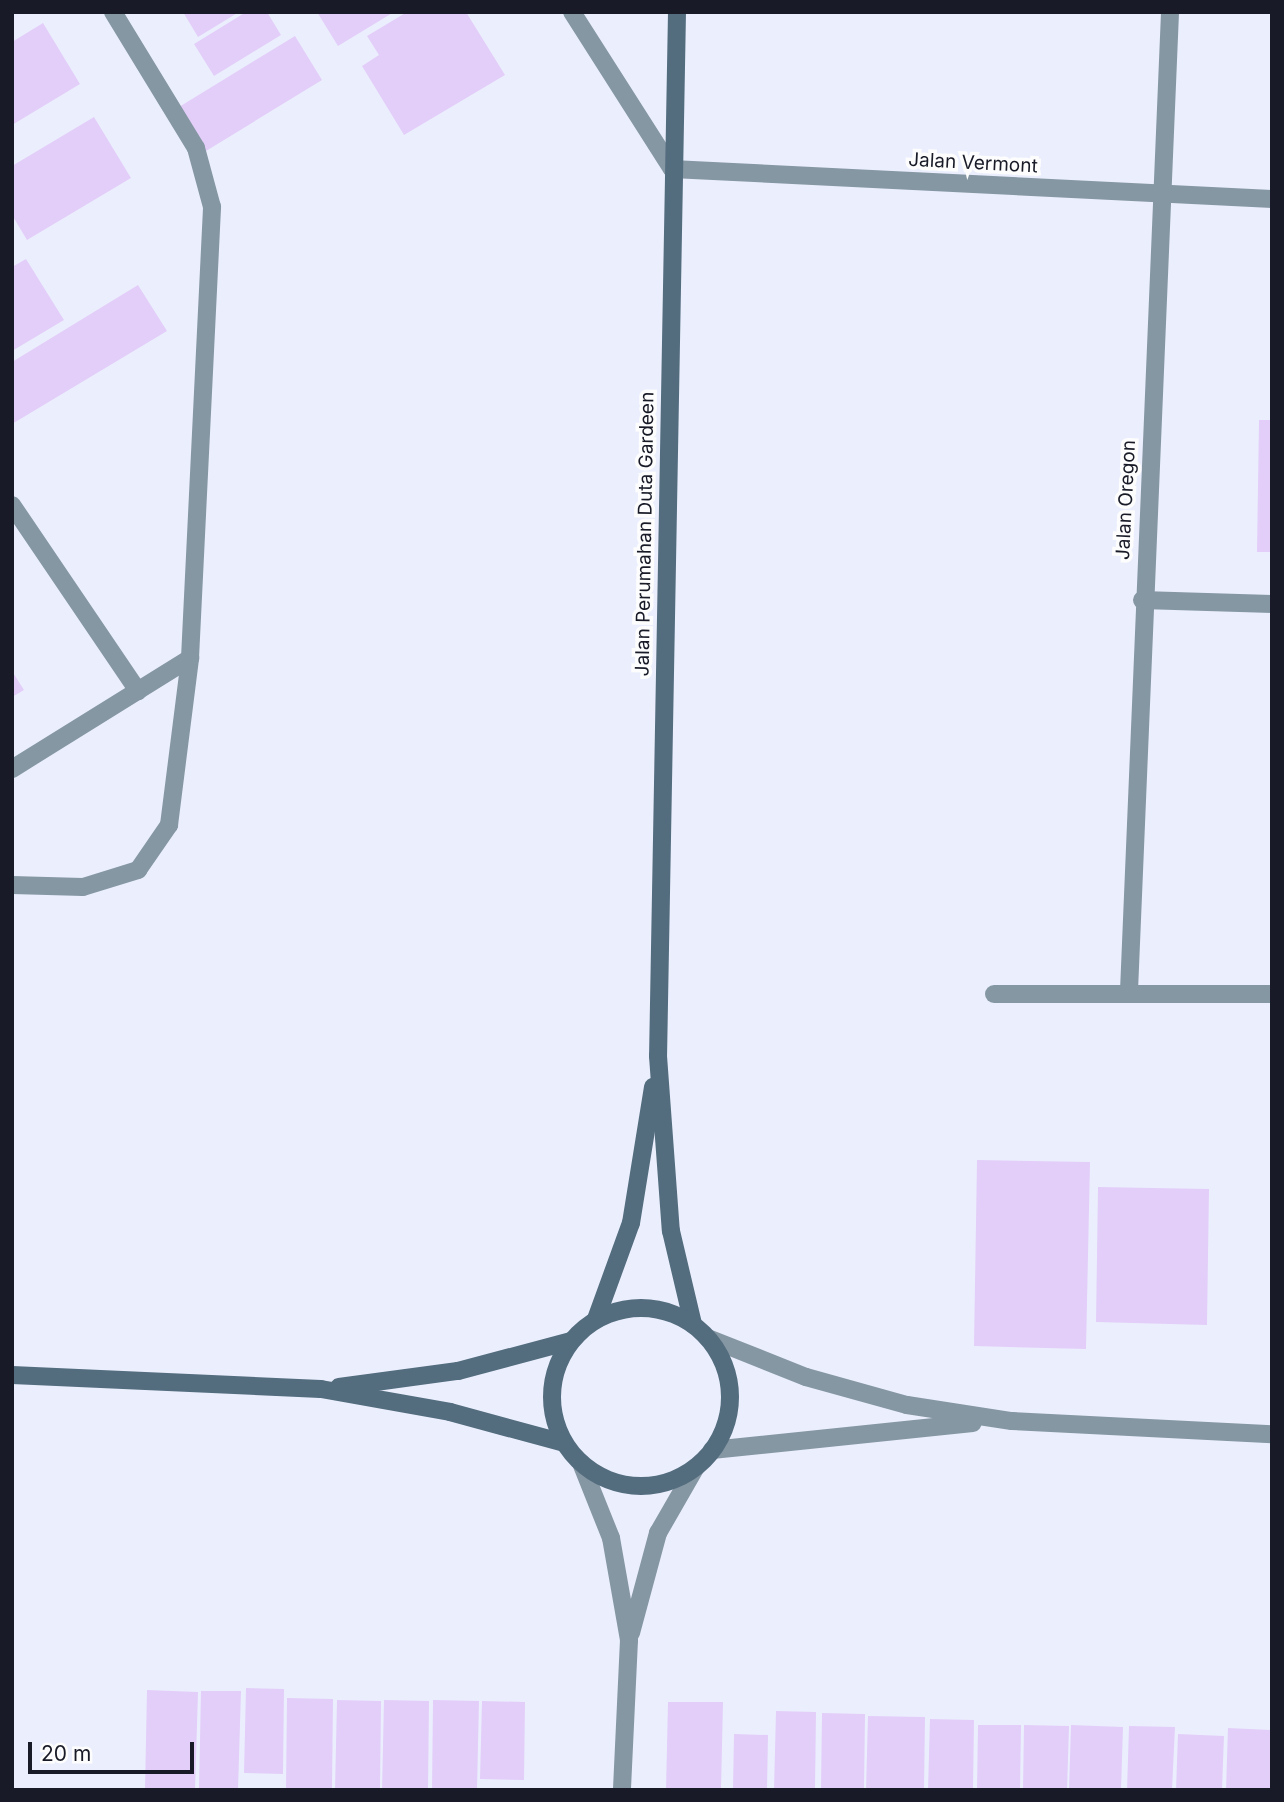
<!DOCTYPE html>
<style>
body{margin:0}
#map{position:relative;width:1284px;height:1802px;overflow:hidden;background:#ebeffd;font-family:Inter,sans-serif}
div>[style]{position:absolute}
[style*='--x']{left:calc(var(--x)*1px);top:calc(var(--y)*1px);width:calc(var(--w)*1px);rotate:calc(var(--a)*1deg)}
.building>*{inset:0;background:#e3cef9}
.street>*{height:18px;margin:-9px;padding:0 9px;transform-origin:9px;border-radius:9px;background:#8697a4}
.secondary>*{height:18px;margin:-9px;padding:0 9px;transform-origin:9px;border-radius:9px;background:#536d7f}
.secondary>.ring{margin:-9px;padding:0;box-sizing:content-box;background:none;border:18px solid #536d7f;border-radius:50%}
span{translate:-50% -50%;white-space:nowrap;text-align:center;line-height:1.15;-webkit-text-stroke:7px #fdfdfd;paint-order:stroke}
.street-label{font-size:19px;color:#181b27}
.frame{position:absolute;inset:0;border:14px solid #181b27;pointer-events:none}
.scale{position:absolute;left:28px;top:1742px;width:166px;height:32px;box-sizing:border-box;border:4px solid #181b27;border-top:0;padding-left:9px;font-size:21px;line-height:24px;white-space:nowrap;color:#181b27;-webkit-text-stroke:5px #fdfdfd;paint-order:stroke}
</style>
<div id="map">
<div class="building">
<div style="clip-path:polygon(183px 12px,239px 12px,198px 37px)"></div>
<div style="clip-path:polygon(246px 12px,267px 12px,281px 35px,214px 76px,194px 44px)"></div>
<div style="clip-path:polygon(317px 12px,394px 12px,338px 46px)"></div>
<div style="clip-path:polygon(407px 12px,466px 12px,505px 75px,404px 135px,362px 66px,379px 55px,367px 36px)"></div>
<div style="clip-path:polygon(43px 23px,80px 84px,12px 125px,12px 42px)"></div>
<div style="clip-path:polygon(295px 36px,322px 80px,206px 151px,179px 107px)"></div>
<div style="clip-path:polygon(94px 117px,131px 178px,27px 240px,12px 215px,12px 166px)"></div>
<div style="clip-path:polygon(26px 259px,64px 320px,12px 351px,12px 267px)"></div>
<div style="clip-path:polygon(138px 285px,167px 331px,12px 424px,12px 362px)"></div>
<div style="clip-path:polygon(1259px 420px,1272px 420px,1272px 552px,1257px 552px)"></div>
<div style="clip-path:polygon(12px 671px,24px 690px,12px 697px)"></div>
<div style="clip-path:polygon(977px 1160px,1090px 1162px,1086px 1349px,974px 1346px)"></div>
<div style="clip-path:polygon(1098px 1187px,1209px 1189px,1207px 1325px,1096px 1322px)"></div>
<div style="clip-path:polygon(246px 1688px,284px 1689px,283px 1774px,244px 1773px)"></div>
<div style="clip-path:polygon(147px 1690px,198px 1692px,195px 1790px,145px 1790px)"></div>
<div style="clip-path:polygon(201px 1691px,241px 1691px,238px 1790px,199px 1789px)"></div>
<div style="clip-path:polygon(287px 1698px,333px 1699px,332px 1790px,286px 1790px)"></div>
<div style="clip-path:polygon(337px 1700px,381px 1701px,380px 1790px,335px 1790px)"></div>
<div style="clip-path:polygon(384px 1700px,429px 1701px,428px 1790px,382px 1790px)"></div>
<div style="clip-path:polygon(433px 1700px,479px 1701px,477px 1790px,432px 1790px)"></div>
<div style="clip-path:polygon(482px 1701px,525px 1702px,524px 1780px,480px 1779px)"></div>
<div style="clip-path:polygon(668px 1702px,723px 1702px,721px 1790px,666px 1790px)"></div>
<div style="clip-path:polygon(776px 1711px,816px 1712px,815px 1790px,774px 1790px)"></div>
<div style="clip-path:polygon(822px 1713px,865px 1714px,864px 1790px,821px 1790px)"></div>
<div style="clip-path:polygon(868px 1716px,925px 1717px,924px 1790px,866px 1790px)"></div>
<div style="clip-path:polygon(930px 1719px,974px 1720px,973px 1790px,928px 1790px)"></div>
<div style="clip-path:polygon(978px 1725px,1021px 1725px,1020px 1790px,977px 1790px)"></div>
<div style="clip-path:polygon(1024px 1725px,1069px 1726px,1067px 1790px,1023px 1790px)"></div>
<div style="clip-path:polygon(1071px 1725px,1123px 1727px,1121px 1790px,1069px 1790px)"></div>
<div style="clip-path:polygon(1129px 1726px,1175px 1727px,1172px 1790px,1127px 1790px)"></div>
<div style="clip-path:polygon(1228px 1728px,1271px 1730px,1270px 1790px,1226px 1790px)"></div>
<div style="clip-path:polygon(734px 1734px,768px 1735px,767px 1790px,733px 1790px)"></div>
<div style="clip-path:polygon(1178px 1734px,1224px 1736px,1222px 1790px,1176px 1790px)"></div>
</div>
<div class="street">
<div style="--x:572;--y:12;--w:186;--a:57.5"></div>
<div style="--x:672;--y:169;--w:601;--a:2.86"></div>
<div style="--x:12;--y:505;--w:225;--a:55.9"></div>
<div style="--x:1142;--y:600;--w:130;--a:1.8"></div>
<div style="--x:12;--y:769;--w:210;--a:-31.9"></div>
<div style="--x:12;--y:885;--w:71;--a:1.6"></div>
<div style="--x:83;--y:887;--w:58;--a:-17.2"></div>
<div style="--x:138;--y:870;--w:55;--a:-55.4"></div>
<div style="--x:169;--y:825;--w:168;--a:-82.8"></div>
<div style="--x:190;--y:658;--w:452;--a:-87.2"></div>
<div style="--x:212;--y:207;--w:61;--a:-105.2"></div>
<div style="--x:196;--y:148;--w:159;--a:-121.4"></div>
<div style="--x:1129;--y:991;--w:980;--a:-87.6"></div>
<div style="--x:994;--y:994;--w:278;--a:0"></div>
<div style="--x:708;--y:1338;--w:105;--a:21.7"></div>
<div style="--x:806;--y:1377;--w:105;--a:15.5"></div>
<div style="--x:907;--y:1405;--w:106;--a:8.7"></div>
<div style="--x:1012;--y:1421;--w:260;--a:2.9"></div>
<div style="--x:712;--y:1450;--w:262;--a:-5.9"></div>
<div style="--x:581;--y:1463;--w:81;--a:68.2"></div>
<div style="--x:611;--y:1538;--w:104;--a:80"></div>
<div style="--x:629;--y:1640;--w:150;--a:92.7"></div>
<div style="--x:631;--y:1633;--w:104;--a:-74.9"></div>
<div style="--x:658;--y:1533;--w:76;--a:-60.1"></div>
</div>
<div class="secondary">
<div style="--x:677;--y:12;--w:1044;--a:91.04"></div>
<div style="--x:658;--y:1056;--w:175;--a:85.8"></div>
<div style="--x:671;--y:1231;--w:96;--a:76.7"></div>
<div class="ring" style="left:552px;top:1308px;width:160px;height:160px"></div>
<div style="--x:596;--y:1319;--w:102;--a:-70"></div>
<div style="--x:631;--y:1223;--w:138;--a:-80.8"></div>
<div style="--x:12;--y:1375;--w:309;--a:2.6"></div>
<div style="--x:321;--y:1389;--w:131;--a:10.1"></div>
<div style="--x:450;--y:1412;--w:118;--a:15.2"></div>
<div style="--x:339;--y:1387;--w:120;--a:-7.7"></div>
<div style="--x:458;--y:1371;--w:117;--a:-14.9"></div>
</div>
<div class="street-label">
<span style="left:973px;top:163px;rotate:3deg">Jalan Vermont</span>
<span style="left:1126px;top:500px;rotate:-87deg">Jalan Oregon</span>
<span style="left:645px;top:534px;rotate:-89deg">Jalan Perumahan Duta Gardeen</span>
</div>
<div class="frame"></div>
<div class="scale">20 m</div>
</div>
